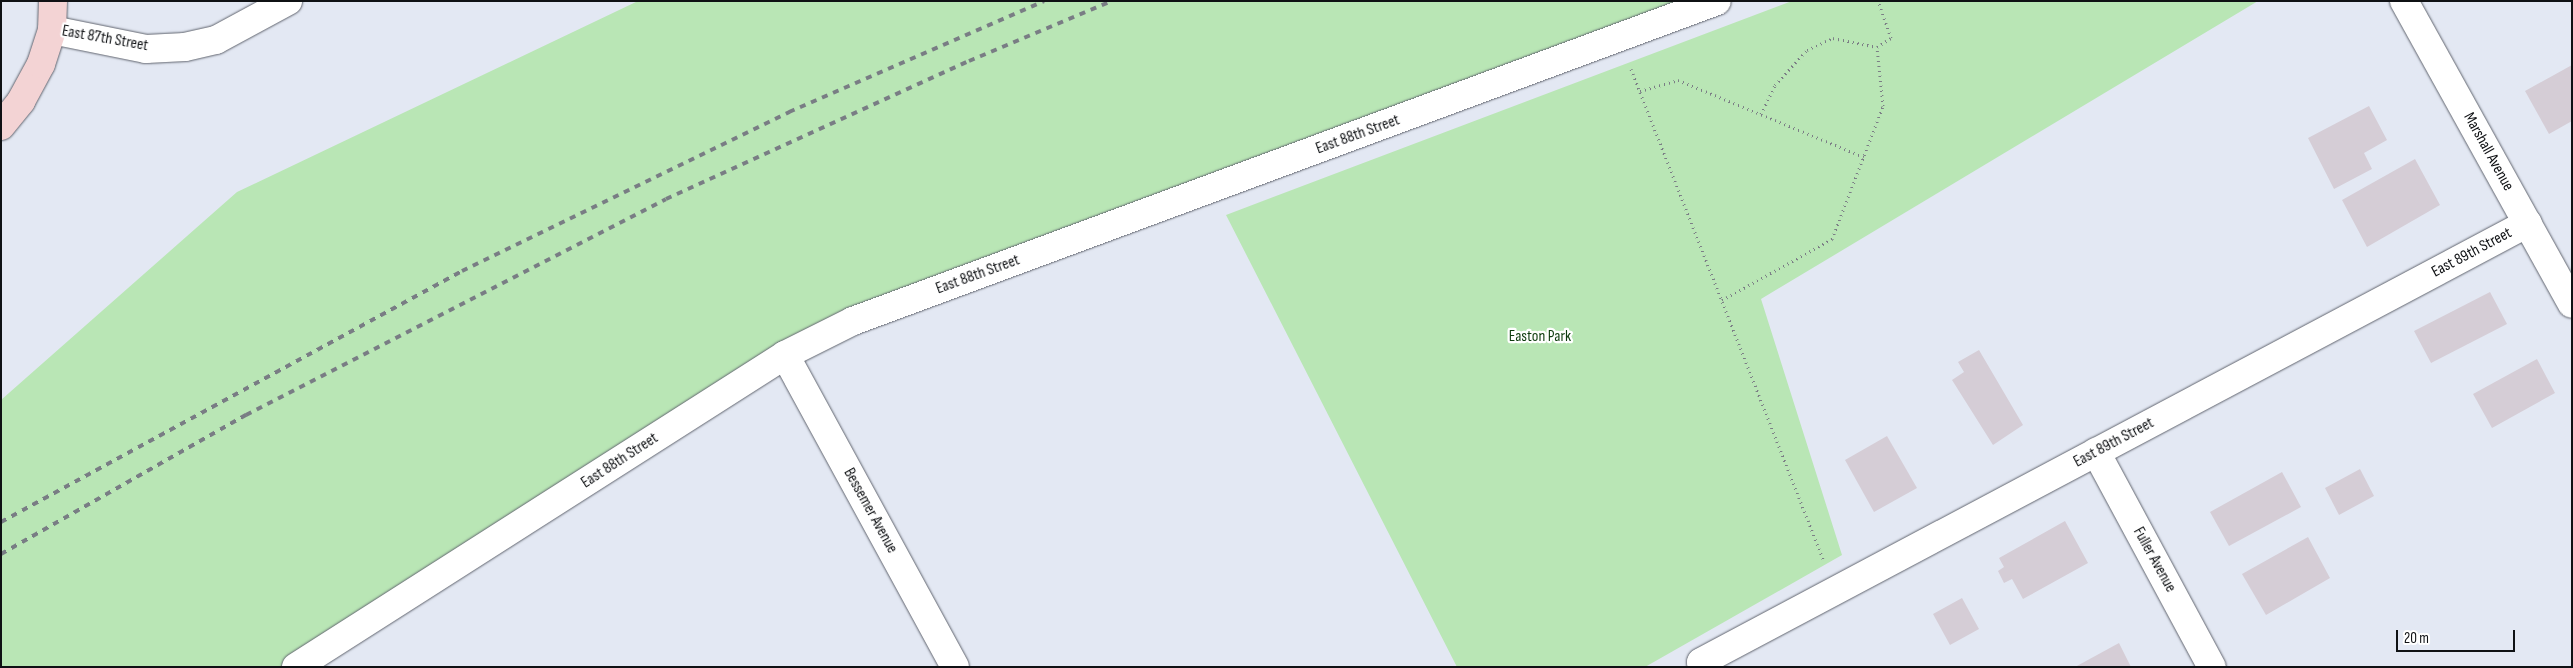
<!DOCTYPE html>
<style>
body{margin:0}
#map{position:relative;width:2573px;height:668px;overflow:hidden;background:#e3e8f3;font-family:"Sofia Sans Condensed",sans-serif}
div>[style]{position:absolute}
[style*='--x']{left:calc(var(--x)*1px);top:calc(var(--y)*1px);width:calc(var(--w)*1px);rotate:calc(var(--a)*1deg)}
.green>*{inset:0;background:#b9e6b5}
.building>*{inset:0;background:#d5cdd6}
.path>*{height:3px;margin-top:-1.5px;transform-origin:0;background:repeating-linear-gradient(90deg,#7b7e85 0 1px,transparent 0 5px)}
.roads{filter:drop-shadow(0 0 1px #61656f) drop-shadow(0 0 1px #61656f)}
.street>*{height:28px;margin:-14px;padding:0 14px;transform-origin:14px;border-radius:14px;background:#fff}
.secondary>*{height:28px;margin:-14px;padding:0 14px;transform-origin:14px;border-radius:14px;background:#f3d3d4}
.rail>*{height:4px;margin-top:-2px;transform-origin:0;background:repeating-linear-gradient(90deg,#797d84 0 6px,transparent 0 12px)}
span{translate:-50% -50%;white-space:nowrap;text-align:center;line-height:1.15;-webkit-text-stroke:4.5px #fff;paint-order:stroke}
.street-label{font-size:16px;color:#0f1114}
.park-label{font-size:16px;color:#0d3b0d}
.frame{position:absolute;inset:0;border:2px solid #0f1114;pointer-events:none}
.scale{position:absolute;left:2396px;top:630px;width:119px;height:22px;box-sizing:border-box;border:2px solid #0f1114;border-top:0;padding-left:6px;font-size:15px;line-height:18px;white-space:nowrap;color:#0f1114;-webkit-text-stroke:4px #fff;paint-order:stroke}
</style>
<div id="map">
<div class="green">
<div style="clip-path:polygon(638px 1px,1717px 1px,853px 321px,296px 667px,1px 667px,1px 400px,237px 192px)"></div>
<div style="clip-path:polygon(1792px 1px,2258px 1px,1761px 299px,1842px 555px,1645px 667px,1457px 667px,1226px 215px)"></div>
</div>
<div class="building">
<div style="clip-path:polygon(2572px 65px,2572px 121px,2549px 134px,2525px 91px)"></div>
<div style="clip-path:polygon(2369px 106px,2387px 140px,2364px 153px,2372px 169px,2334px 189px,2308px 138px)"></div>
<div style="clip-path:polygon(2415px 159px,2440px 205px,2367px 247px,2342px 200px)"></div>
<div style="clip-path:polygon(2490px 292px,2507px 324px,2431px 363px,2414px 331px)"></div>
<div style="clip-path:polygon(1979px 350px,2023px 425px,1993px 445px,1952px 380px,1964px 372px,1958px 362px)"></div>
<div style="clip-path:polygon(2537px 359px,2555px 393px,2492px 428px,2473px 394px)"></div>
<div style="clip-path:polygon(1887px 436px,1917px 488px,1874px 512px,1845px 460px)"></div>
<div style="clip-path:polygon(2360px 469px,2374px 496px,2339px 515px,2325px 488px)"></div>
<div style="clip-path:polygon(2282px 472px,2301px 507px,2229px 546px,2210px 512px)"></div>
<div style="clip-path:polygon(2065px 521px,2088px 563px,2023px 599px,2012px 579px,2004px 583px,1998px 571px,2004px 567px,1999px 558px)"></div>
<div style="clip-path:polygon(2308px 537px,2330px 578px,2266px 615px,2242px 574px)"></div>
<div style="clip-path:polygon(1962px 598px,1979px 629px,1950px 645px,1933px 614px)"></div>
<div style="clip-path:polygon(2119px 643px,2131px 667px,2075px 667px)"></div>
</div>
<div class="path">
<div style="--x:1631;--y:69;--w:526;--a:68.6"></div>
<div style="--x:1640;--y:91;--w:40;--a:-16"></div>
<div style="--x:1678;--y:80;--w:201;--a:22.5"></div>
<div style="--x:1761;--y:114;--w:32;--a:-64"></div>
<div style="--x:1775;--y:85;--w:47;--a:-47.6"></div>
<div style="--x:1807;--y:50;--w:29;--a:-25"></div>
<div style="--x:1833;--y:38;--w:45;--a:11.6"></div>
<div style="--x:1722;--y:300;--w:126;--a:-29"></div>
<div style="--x:1832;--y:239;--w:142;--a:-69"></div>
<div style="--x:1883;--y:106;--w:59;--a:-95.8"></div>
<div style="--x:1877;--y:47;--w:17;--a:-33"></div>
<div style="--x:1891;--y:38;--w:39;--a:-109"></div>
</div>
<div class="roads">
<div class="street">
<div style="--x:2404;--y:1;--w:346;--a:61"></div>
<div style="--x:52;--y:30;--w:96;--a:11.4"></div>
<div style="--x:146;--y:49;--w:39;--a:-3"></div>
<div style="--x:185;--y:47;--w:32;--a:-13"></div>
<div style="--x:216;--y:40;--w:82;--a:-28.4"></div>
<div style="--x:785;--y:355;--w:355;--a:61.4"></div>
<div style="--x:2096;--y:452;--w:244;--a:61.7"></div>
<div style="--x:296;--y:667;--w:580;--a:-32.54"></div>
<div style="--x:785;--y:355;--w:76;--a:-26.6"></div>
<div style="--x:853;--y:321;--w:921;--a:-20.32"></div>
<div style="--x:1703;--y:667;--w:5;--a:-112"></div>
<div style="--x:1701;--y:662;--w:936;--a:-27.96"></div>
</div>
<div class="secondary">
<div style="--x:1;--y:126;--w:32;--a:-51"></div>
<div style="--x:21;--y:101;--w:42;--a:-61.6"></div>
<div style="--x:41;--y:64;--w:36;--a:-72"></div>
<div style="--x:52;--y:30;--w:29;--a:-88"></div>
</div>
</div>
<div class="rail">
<div style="--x:1;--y:522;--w:525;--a:-28.57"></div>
<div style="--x:462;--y:271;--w:364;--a:-25.9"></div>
<div style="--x:789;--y:112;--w:278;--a:-23.5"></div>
<div style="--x:1;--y:554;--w:282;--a:-29.6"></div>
<div style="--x:246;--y:415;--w:472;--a:-27.2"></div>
<div style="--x:666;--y:199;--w:333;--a:-24.5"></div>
<div style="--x:969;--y:61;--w:155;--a:-22.8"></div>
</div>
<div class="street-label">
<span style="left:105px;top:39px;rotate:10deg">East 87th Street</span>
<span style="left:1358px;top:135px;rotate:-20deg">East 88th Street</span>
<span style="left:2488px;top:152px;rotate:61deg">Marshall Avenue</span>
<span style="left:2472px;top:253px;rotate:-28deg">East 89th Street</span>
<span style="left:978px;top:275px;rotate:-20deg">East 88th Street</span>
<span style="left:2114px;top:443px;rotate:-28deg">East 89th Street</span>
<span style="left:620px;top:461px;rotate:-33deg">East 88th Street</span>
<span style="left:870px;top:511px;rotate:61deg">Bessemer Avenue</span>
<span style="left:2154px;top:560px;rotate:61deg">Fuller Avenue</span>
</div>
<div class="park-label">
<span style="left:1540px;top:337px">Easton Park</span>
</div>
<div class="frame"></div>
<div class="scale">20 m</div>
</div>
